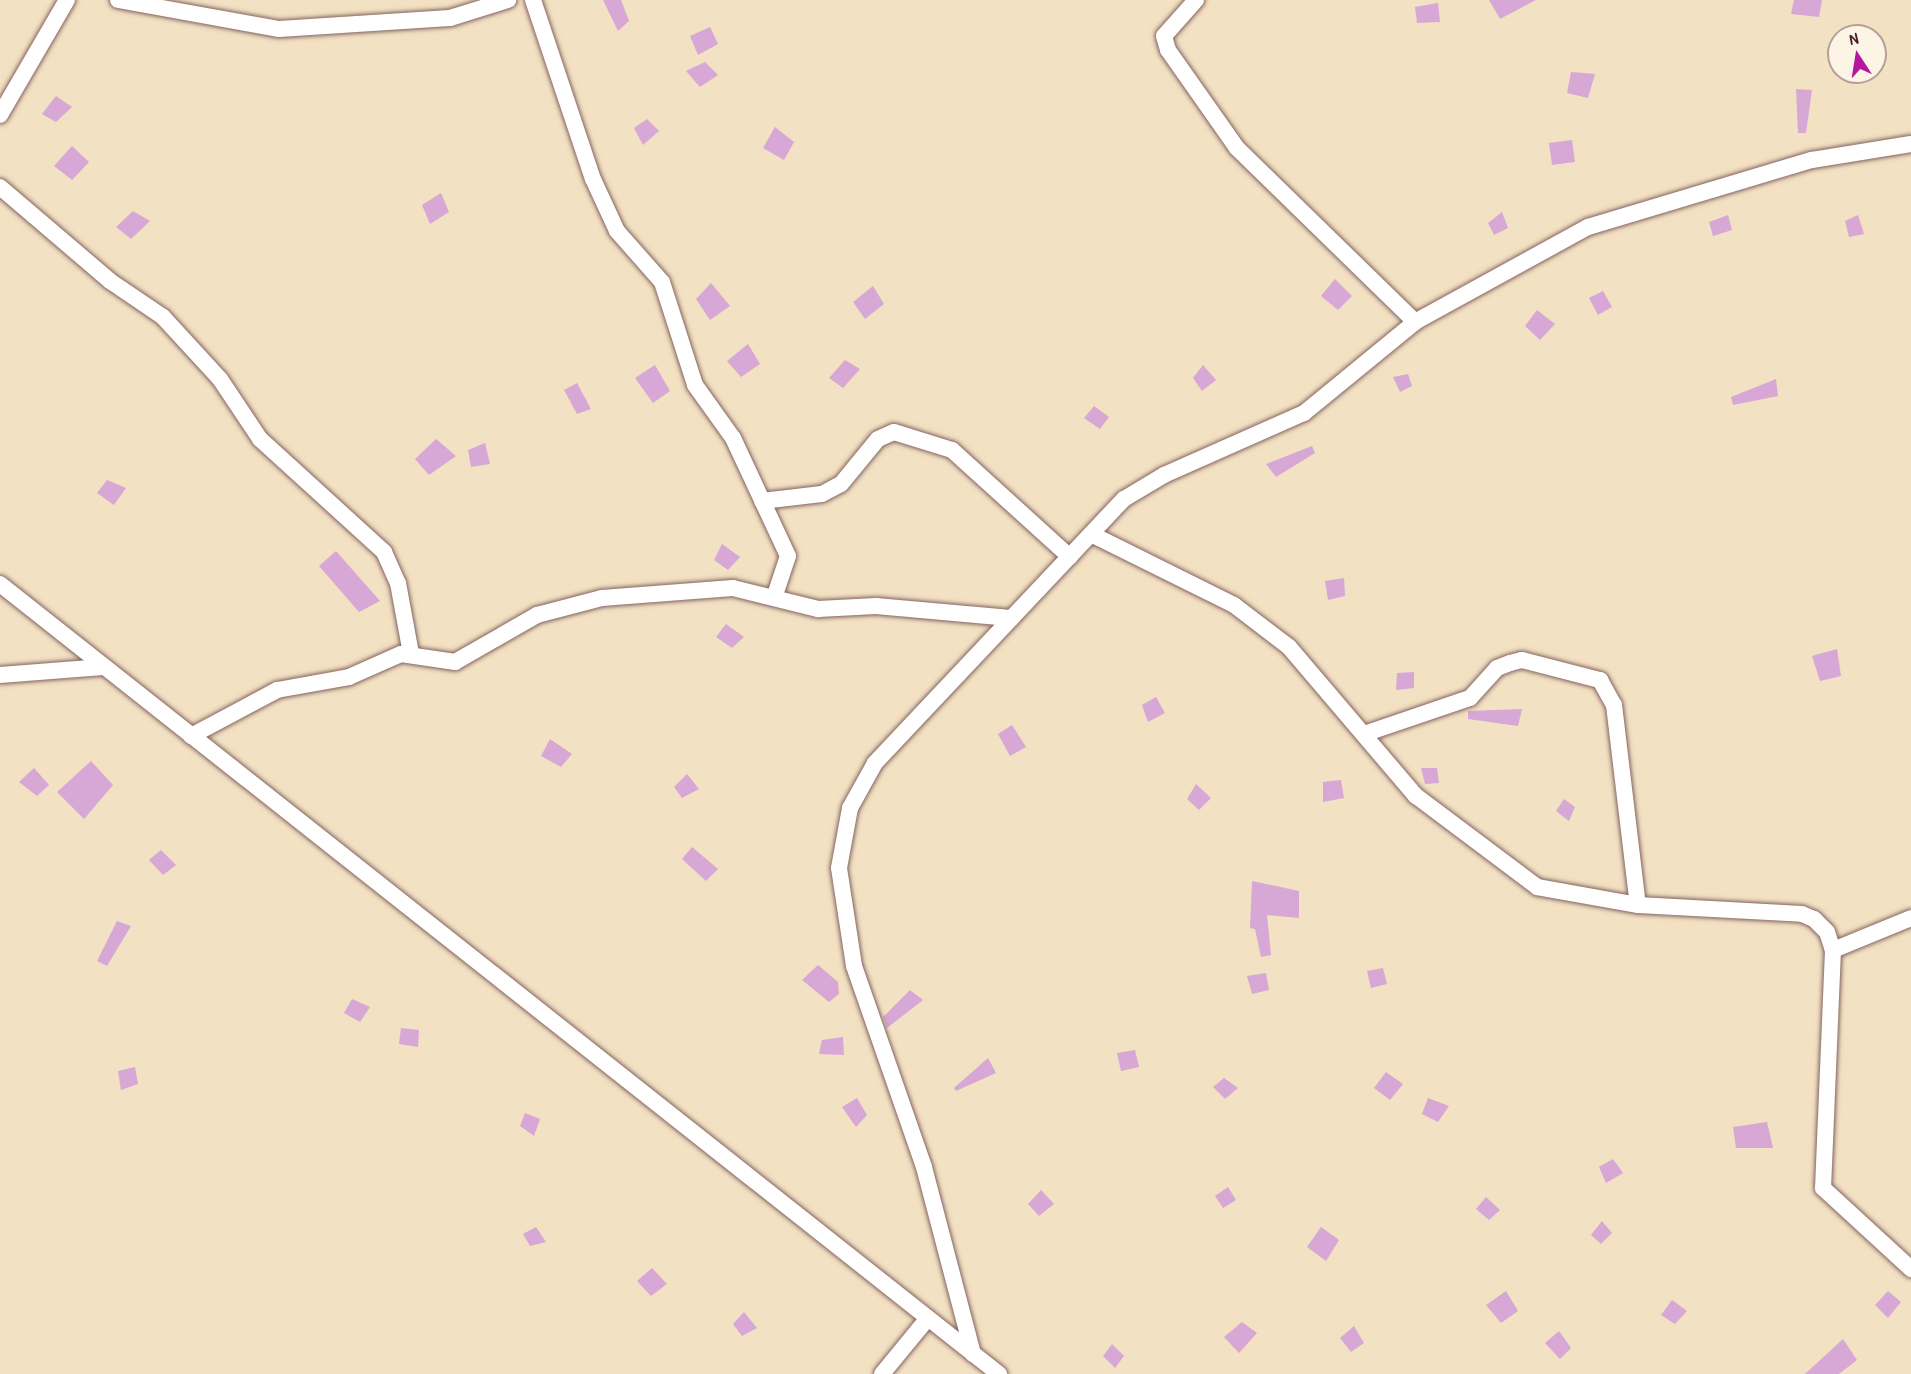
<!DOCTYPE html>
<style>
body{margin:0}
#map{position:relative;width:1911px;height:1374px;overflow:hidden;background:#f2e1c2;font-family:"Patrick Hand",sans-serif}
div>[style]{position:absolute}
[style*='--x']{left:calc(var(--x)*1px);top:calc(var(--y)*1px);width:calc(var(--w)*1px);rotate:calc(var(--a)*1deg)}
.building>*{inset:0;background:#d7a7d5}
.roads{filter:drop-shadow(0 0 2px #856360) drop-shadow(0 0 2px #856360)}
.street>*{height:16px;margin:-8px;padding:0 8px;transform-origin:8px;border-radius:8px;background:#fff}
span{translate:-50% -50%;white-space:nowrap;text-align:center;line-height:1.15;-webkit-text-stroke:5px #fcf5e5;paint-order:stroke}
.north{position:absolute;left:1827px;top:24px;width:60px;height:60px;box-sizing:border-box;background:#fcf5e5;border:2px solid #b59f9b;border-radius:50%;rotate:348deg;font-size:16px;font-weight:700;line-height:24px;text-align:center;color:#4a1f2b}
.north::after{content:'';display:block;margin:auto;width:21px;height:27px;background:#b5179e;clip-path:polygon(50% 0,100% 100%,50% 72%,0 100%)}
</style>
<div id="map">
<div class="building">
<div style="clip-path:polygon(603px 0,621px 0,629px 21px,618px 31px)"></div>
<div style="clip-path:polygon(1489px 0,1536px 0,1500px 19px)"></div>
<div style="clip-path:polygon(1794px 0,1822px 0,1819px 17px,1791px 14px)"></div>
<div style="clip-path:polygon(1438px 3px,1440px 22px,1417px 23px,1415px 7px)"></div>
<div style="clip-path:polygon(710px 27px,718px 44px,698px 55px,690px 36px)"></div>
<div style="clip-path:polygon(705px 62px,718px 75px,700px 87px,686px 71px)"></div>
<div style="clip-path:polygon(1571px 72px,1595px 74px,1588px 98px,1567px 93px)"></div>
<div style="clip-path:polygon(1796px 89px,1812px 90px,1806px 133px,1798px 133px)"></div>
<div style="clip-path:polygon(56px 96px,72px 107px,56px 122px,42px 114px)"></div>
<div style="clip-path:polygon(647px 119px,659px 131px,643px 145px,634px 128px)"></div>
<div style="clip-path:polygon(775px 127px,794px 142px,784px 160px,763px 148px)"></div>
<div style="clip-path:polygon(1572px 140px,1575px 162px,1552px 165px,1549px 143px)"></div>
<div style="clip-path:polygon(72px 146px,89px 162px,72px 180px,54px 166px)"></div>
<div style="clip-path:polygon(441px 193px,449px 212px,430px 224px,422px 205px)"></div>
<div style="clip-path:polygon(133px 211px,150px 221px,131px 239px,116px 227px)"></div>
<div style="clip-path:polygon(1502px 212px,1508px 228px,1494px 235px,1488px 223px)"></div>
<div style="clip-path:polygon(1728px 215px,1732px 230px,1713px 236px,1709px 222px)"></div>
<div style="clip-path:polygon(1858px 215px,1864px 234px,1849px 237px,1845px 221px)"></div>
<div style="clip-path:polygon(1335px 279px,1352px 296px,1338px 310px,1321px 296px)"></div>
<div style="clip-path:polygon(711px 283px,730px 306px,710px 320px,696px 299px)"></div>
<div style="clip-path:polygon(873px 286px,884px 304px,865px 319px,853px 302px)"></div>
<div style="clip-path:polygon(1603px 291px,1612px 307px,1598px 315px,1589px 298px)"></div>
<div style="clip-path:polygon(1537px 310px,1555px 324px,1540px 340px,1525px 326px)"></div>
<div style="clip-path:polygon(748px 344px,760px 364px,741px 377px,727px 361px)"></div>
<div style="clip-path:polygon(845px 360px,860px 369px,843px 388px,829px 378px)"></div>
<div style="clip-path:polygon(655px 365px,670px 391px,653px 403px,635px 378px)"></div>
<div style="clip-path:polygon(1203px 365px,1216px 380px,1202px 391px,1193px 378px)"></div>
<div style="clip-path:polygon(1408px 374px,1412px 386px,1400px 392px,1393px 377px)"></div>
<div style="clip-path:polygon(1776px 379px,1778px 396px,1733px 405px,1731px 397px)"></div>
<div style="clip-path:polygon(577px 383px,591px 409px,577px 414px,564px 390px)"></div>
<div style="clip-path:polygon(1094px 406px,1109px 417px,1100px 429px,1084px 418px)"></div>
<div style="clip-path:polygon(436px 439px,456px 456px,429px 475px,415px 459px)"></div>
<div style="clip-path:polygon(485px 443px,490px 464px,471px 467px,468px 450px)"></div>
<div style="clip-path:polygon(1312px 446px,1315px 453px,1276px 477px,1266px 464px)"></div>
<div style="clip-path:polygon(107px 480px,126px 488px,114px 505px,97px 493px)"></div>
<div style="clip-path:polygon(722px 544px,740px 557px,728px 570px,714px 560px)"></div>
<div style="clip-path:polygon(336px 551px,380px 601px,359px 612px,319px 566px)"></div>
<div style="clip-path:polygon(1344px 578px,1345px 596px,1328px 600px,1325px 581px)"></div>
<div style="clip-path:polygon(726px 624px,744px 637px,732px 648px,716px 637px)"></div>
<div style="clip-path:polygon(1837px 649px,1841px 676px,1820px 681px,1812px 656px)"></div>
<div style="clip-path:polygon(1414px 672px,1414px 688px,1396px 690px,1397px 673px)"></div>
<div style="clip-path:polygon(1156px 697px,1165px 713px,1148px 722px,1142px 705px)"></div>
<div style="clip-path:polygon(1522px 709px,1518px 726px,1468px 719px,1468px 711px)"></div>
<div style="clip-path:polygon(1012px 725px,1026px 747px,1010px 756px,998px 734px)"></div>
<div style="clip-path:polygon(550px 739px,572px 754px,561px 767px,541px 756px)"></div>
<div style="clip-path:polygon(91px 761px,113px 785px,84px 819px,57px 792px)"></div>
<div style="clip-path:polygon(34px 768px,49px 785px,37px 796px,19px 782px)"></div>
<div style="clip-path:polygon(1421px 768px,1437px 768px,1439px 783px,1425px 784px)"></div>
<div style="clip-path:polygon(687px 774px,699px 789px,682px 798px,674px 787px)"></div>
<div style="clip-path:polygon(1341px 780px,1344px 798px,1323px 802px,1323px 782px)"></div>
<div style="clip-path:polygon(1196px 784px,1211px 798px,1199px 810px,1187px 799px)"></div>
<div style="clip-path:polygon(1564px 799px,1575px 807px,1569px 821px,1556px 811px)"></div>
<div style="clip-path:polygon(692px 847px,718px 869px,706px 881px,682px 859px)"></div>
<div style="clip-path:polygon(161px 850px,176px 865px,163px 875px,149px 860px)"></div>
<div style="clip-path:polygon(1252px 881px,1299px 891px,1299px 918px,1267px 915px,1271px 955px,1261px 957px,1255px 929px,1250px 928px)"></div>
<div style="clip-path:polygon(117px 921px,131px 926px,107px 966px,97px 961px)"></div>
<div style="clip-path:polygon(818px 965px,838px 982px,839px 994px,829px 1002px,802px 980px)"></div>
<div style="clip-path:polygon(1383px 968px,1387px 984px,1371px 988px,1367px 971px)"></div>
<div style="clip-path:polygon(1266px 973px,1269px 990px,1252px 994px,1247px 976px)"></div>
<div style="clip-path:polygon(910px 990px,923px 1000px,887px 1028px,883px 1017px)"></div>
<div style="clip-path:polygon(352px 999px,370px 1007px,360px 1022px,344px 1013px)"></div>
<div style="clip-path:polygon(401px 1028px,419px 1030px,418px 1047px,399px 1044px)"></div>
<div style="clip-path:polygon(843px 1037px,844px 1055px,819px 1054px,822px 1040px)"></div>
<div style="clip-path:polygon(1135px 1050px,1139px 1067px,1121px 1071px,1117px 1053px)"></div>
<div style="clip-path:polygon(988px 1058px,996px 1073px,956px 1091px,954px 1088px)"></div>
<div style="clip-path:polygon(135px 1067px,138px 1084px,121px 1090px,118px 1071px)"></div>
<div style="clip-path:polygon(1386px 1072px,1403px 1084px,1390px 1100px,1374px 1088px)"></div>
<div style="clip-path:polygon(1224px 1078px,1238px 1088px,1225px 1099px,1213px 1087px)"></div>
<div style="clip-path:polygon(857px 1098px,867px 1115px,856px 1127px,842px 1107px)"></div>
<div style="clip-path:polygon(1428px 1098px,1449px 1106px,1438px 1122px,1422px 1114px)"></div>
<div style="clip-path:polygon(525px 1113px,540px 1119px,534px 1136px,520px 1126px)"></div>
<div style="clip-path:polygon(1767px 1122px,1773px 1148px,1736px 1148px,1733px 1127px)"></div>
<div style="clip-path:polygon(1613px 1159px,1623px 1173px,1606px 1183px,1599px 1167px)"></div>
<div style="clip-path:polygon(1228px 1187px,1236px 1200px,1223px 1208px,1215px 1196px)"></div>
<div style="clip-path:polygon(1041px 1190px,1054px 1204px,1039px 1216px,1028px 1204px)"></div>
<div style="clip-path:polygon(1486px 1197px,1500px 1210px,1489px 1220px,1476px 1209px)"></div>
<div style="clip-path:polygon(1602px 1221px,1612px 1233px,1601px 1244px,1591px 1235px)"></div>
<div style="clip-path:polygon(536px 1227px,546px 1242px,530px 1246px,523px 1234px)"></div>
<div style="clip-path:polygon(1321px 1227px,1339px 1240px,1326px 1261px,1307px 1247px)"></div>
<div style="clip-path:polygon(652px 1268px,667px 1284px,651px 1296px,637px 1281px)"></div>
<div style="clip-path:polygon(1506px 1291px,1518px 1311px,1501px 1323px,1486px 1305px)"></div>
<div style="clip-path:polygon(1888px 1291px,1901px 1302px,1888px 1318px,1875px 1305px)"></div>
<div style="clip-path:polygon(1672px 1300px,1687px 1311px,1675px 1324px,1661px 1315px)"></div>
<div style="clip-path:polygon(744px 1312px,757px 1328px,742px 1336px,733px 1324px)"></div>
<div style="clip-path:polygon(1242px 1322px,1257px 1333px,1239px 1353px,1224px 1337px)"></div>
<div style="clip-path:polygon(1354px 1326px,1364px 1343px,1351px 1352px,1340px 1338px)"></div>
<div style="clip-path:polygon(1559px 1331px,1571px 1348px,1560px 1359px,1545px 1343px)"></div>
<div style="clip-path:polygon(1843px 1339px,1857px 1360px,1839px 1374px,1805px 1374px)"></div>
<div style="clip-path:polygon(1112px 1344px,1124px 1356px,1115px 1368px,1103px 1356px)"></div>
</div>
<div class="roads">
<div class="street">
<div style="--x:118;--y:0;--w:164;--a:10.2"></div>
<div style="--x:279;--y:29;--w:171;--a:-3.7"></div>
<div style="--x:450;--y:18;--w:61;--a:-17.2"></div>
<div style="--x:533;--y:0;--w:189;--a:71.5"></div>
<div style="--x:593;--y:179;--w:57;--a:65.2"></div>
<div style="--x:617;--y:231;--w:68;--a:48.6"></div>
<div style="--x:662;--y:282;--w:108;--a:72.2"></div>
<div style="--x:695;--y:385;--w:65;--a:54.4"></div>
<div style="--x:733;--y:438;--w:130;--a:65"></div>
<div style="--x:788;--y:556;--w:44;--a:108.4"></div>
<div style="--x:1196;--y:0;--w:48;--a:131.6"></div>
<div style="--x:1164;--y:36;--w:15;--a:74"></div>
<div style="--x:1168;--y:50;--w:120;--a:54.9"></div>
<div style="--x:1237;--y:148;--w:249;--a:44.3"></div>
<div style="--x:0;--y:115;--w:133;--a:-59.8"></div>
<div style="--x:0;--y:187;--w:145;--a:40.5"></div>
<div style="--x:110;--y:281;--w:64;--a:34.2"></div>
<div style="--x:163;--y:317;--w:84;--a:47.4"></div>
<div style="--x:220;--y:379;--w:72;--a:56.3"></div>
<div style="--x:260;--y:439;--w:168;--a:42.3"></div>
<div style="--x:384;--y:552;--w:34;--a:66"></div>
<div style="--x:398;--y:583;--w:72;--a:79.6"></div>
<div style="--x:762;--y:501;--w:60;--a:-6.7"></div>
<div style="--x:822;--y:494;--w:21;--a:-28"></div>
<div style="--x:841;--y:484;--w:58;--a:-50.6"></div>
<div style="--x:878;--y:439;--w:17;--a:-24"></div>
<div style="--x:894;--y:432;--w:61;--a:17.2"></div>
<div style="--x:952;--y:450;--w:159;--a:42.2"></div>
<div style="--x:1091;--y:534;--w:160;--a:26.4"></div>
<div style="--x:1234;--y:605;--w:69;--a:37.4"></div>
<div style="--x:1289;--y:647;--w:196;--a:49.6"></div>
<div style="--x:1416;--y:796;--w:151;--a:36.9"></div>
<div style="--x:1537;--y:887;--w:103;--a:10.1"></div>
<div style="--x:1638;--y:905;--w:164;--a:3.1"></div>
<div style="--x:1802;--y:914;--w:13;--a:23"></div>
<div style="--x:1814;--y:919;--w:18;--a:45"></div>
<div style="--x:1827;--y:932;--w:19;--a:72"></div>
<div style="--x:1833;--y:950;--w:238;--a:92.4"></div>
<div style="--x:1823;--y:1188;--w:120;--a:42.6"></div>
<div style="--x:0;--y:584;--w:1274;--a:38.34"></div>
<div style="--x:0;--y:675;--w:103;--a:-4.4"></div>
<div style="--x:1364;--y:734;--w:112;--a:-18.8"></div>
<div style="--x:1470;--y:698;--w:40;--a:-48"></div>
<div style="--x:1497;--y:668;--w:14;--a:-21"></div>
<div style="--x:1510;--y:663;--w:12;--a:-14"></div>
<div style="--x:1522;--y:660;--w:81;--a:14.4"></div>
<div style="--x:1600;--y:680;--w:29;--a:61"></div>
<div style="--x:1614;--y:705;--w:201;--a:83.2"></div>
<div style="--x:191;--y:736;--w:98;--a:-28.1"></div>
<div style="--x:277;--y:690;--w:73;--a:-10.2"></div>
<div style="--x:349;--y:677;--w:57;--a:-23.9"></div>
<div style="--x:401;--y:654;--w:55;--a:8.4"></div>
<div style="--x:455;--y:662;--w:95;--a:-29.8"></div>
<div style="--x:537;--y:615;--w:67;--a:-14.7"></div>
<div style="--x:602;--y:598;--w:131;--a:-4.4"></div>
<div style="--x:733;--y:588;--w:88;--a:13.9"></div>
<div style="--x:818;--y:609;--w:58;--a:-3"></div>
<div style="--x:876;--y:606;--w:136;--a:5.1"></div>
<div style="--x:1833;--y:950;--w:84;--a:-22.3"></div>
<div style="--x:973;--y:1354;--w:193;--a:-104.7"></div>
<div style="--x:924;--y:1167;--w:213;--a:-109.2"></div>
<div style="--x:854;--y:966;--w:99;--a:-98.7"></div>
<div style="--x:839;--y:868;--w:61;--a:-79.6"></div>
<div style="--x:850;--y:808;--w:51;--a:-60.9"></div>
<div style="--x:875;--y:763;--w:363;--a:-46.7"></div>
<div style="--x:1124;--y:499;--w:47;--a:-31"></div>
<div style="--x:1164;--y:475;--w:153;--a:-23.9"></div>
<div style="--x:1304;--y:413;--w:144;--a:-39.3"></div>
<div style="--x:1415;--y:322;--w:197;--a:-28.8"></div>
<div style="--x:1588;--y:227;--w:234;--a:-16.7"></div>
<div style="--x:1812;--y:160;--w:100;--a:-9.2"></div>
<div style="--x:882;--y:1374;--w:72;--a:-50.6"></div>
</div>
</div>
<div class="north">N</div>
</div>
